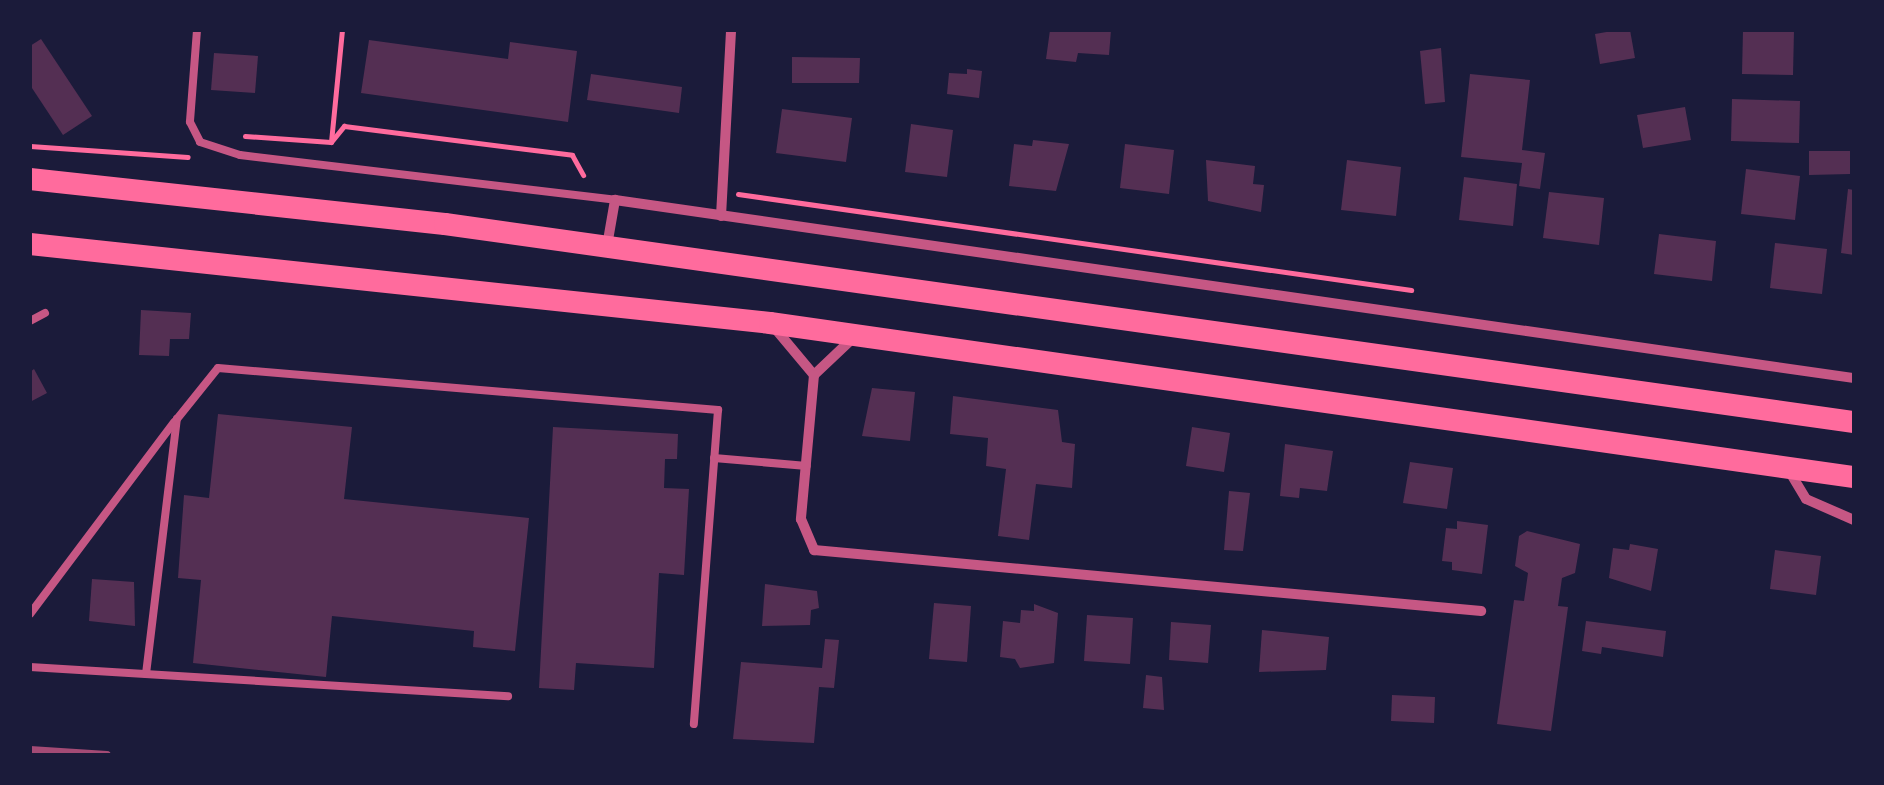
<!DOCTYPE html>
<style>
body{margin:0}
#map{position:relative;width:1884px;height:785px;overflow:hidden;background:#1b1b3a;font-family:"Golos Text",sans-serif}
div>[style]{position:absolute}
[style*='--x']{left:calc(var(--x)*1px);top:calc(var(--y)*1px);width:calc(var(--w)*1px);rotate:calc(var(--a)*1deg)}
.building>*{inset:0;background:#542f53}
.path>*{height:5px;margin:-2.5px;padding:0 2.5px;transform-origin:2.5px;border-radius:2.5px;background:#ff6b9d}
.service>*{height:8px;margin:-4px;padding:0 4px;transform-origin:4px;border-radius:4px;background:#c65784}
.minor>*{height:10px;margin:-5px;padding:0 5px;transform-origin:5px;border-radius:5px;background:#c65784}
.primary>*{height:22px;margin:-11px;padding:0 11px;transform-origin:11px;border-radius:11px;background:#ff6b9d}
.rail>*{height:8px;margin:-4px;padding:0 4px;transform-origin:4px;border-radius:4px;background:#a44b75}
span{translate:-50% -50%;white-space:nowrap;text-align:center;line-height:1.15;-webkit-text-stroke:10px #1b1b3a;paint-order:stroke}
.frame{position:absolute;inset:0;border:32px solid #1b1b3a;pointer-events:none}
</style>
<div id="map">
<div class="building">
<div style="clip-path:polygon(1050px 30px,1111px 30px,1109px 55px,1078px 53px,1076px 62px,1046px 59px)"></div>
<div style="clip-path:polygon(1618px 30px,1630px 30px,1635px 58px,1600px 64px,1595px 34px)"></div>
<div style="clip-path:polygon(1743px 30px,1794px 30px,1793px 75px,1742px 74px)"></div>
<div style="clip-path:polygon(41px 39px,92px 116px,63px 135px,30px 85px,30px 46px)"></div>
<div style="clip-path:polygon(369px 40px,508px 59px,510px 42px,577px 51px,568px 122px,361px 93px)"></div>
<div style="clip-path:polygon(1441px 48px,1445px 102px,1425px 104px,1420px 51px)"></div>
<div style="clip-path:polygon(214px 53px,258px 56px,255px 93px,211px 90px)"></div>
<div style="clip-path:polygon(792px 57px,860px 58px,859px 83px,792px 83px)"></div>
<div style="clip-path:polygon(967px 69px,982px 71px,979px 98px,947px 94px,949px 73px,967px 74px)"></div>
<div style="clip-path:polygon(591px 74px,682px 87px,679px 113px,587px 100px)"></div>
<div style="clip-path:polygon(1470px 74px,1530px 80px,1522px 150px,1545px 153px,1540px 189px,1519px 186px,1522px 163px,1461px 157px)"></div>
<div style="clip-path:polygon(1732px 99px,1800px 101px,1799px 143px,1731px 141px)"></div>
<div style="clip-path:polygon(1685px 107px,1691px 140px,1643px 148px,1637px 115px)"></div>
<div style="clip-path:polygon(782px 109px,852px 118px,846px 162px,776px 153px)"></div>
<div style="clip-path:polygon(911px 124px,953px 130px,947px 177px,905px 172px)"></div>
<div style="clip-path:polygon(1033px 140px,1069px 144px,1056px 191px,1009px 186px,1014px 144px,1032px 146px)"></div>
<div style="clip-path:polygon(1125px 144px,1174px 150px,1169px 194px,1120px 188px)"></div>
<div style="clip-path:polygon(1809px 151px,1850px 151px,1850px 174px,1809px 175px)"></div>
<div style="clip-path:polygon(1206px 160px,1255px 166px,1253px 184px,1264px 185px,1261px 212px,1208px 201px)"></div>
<div style="clip-path:polygon(1347px 160px,1401px 167px,1396px 216px,1341px 210px)"></div>
<div style="clip-path:polygon(1746px 169px,1800px 176px,1795px 220px,1741px 214px)"></div>
<div style="clip-path:polygon(1464px 177px,1517px 184px,1513px 226px,1459px 220px)"></div>
<div style="clip-path:polygon(1848px 189px,1854px 190px,1854px 255px,1841px 253px)"></div>
<div style="clip-path:polygon(1549px 192px,1604px 198px,1599px 245px,1543px 238px)"></div>
<div style="clip-path:polygon(1659px 234px,1716px 241px,1712px 281px,1654px 274px)"></div>
<div style="clip-path:polygon(1775px 243px,1827px 249px,1822px 294px,1770px 288px)"></div>
<div style="clip-path:polygon(141px 310px,191px 313px,189px 339px,170px 339px,169px 356px,139px 355px)"></div>
<div style="clip-path:polygon(34px 369px,47px 393px,30px 402px,30px 372px)"></div>
<div style="clip-path:polygon(872px 388px,915px 392px,910px 441px,862px 436px)"></div>
<div style="clip-path:polygon(953px 396px,1058px 410px,1062px 442px,1075px 444px,1072px 488px,1036px 484px,1029px 540px,998px 536px,1006px 469px,986px 466px,988px 438px,950px 434px)"></div>
<div style="clip-path:polygon(218px 414px,352px 427px,344px 499px,529px 518px,515px 651px,473px 647px,474px 631px,332px 616px,326px 677px,193px 663px,201px 580px,178px 578px,184px 495px,209px 498px)"></div>
<div style="clip-path:polygon(553px 427px,678px 434px,677px 459px,665px 459px,664px 488px,689px 489px,684px 575px,659px 573px,654px 668px,576px 663px,574px 690px,539px 688px)"></div>
<div style="clip-path:polygon(1192px 427px,1230px 433px,1224px 472px,1186px 466px)"></div>
<div style="clip-path:polygon(1285px 444px,1333px 451px,1327px 491px,1300px 488px,1299px 498px,1280px 496px)"></div>
<div style="clip-path:polygon(1410px 462px,1453px 468px,1447px 509px,1403px 503px)"></div>
<div style="clip-path:polygon(1229px 491px,1250px 493px,1243px 551px,1224px 550px)"></div>
<div style="clip-path:polygon(1457px 521px,1488px 525px,1482px 574px,1452px 570px,1452px 562px,1442px 561px,1446px 528px,1457px 529px)"></div>
<div style="clip-path:polygon(1527px 531px,1580px 544px,1575px 573px,1562px 578px,1558px 606px,1568px 607px,1551px 731px,1497px 724px,1514px 600px,1524px 601px,1528px 573px,1515px 566px,1519px 536px)"></div>
<div style="clip-path:polygon(1630px 544px,1658px 549px,1651px 591px,1609px 578px,1613px 548px,1629px 550px)"></div>
<div style="clip-path:polygon(1775px 550px,1821px 556px,1816px 595px,1770px 589px)"></div>
<div style="clip-path:polygon(92px 579px,134px 582px,135px 626px,89px 621px)"></div>
<div style="clip-path:polygon(765px 584px,817px 591px,819px 608px,811px 610px,810px 625px,762px 626px)"></div>
<div style="clip-path:polygon(934px 603px,971px 606px,967px 662px,929px 659px)"></div>
<div style="clip-path:polygon(1034px 604px,1058px 613px,1054px 663px,1020px 668px,1015px 659px,1000px 657px,1003px 621px,1020px 623px,1021px 610px,1034px 611px)"></div>
<div style="clip-path:polygon(1087px 615px,1133px 618px,1130px 664px,1084px 661px)"></div>
<div style="clip-path:polygon(1586px 621px,1666px 631px,1663px 657px,1602px 647px,1601px 654px,1582px 651px)"></div>
<div style="clip-path:polygon(1171px 622px,1211px 625px,1208px 663px,1169px 660px)"></div>
<div style="clip-path:polygon(1262px 630px,1329px 637px,1326px 670px,1259px 672px)"></div>
<div style="clip-path:polygon(825px 639px,839px 640px,834px 688px,819px 687px,814px 743px,733px 739px,741px 662px,822px 668px)"></div>
<div style="clip-path:polygon(1146px 675px,1162px 677px,1164px 710px,1143px 708px)"></div>
<div style="clip-path:polygon(1392px 695px,1435px 697px,1434px 723px,1391px 721px)"></div>
</div>
<div class="path">
<div style="--x:245;--y:136;--w:86;--a:4"></div>
<div style="--x:331;--y:142;--w:21;--a:-51"></div>
<div style="--x:344;--y:126;--w:230;--a:7.2"></div>
<div style="--x:572;--y:155;--w:23;--a:61"></div>
<div style="--x:331;--y:142;--w:113;--a:-84.4"></div>
<div style="--x:30;--y:146;--w:158;--a:4"></div>
<div style="--x:738;--y:194;--w:680;--a:8.12"></div>
</div>
<div class="service">
<div style="--x:197;--y:30;--w:92;--a:94.4"></div>
<div style="--x:190;--y:122;--w:22;--a:63"></div>
<div style="--x:200;--y:142;--w:42;--a:18"></div>
<div style="--x:240;--y:155;--w:378;--a:6.8"></div>
<div style="--x:30;--y:321;--w:17;--a:-28"></div>
<div style="--x:714;--y:458;--w:93;--a:4.9"></div>
<div style="--x:30;--y:614;--w:240;--a:-53.1"></div>
<div style="--x:30;--y:667;--w:479;--a:3.5"></div>
<div style="--x:146;--y:674;--w:257;--a:-83.1"></div>
<div style="--x:177;--y:419;--w:65;--a:-51.2"></div>
<div style="--x:218;--y:368;--w:502;--a:4.8"></div>
<div style="--x:718;--y:410;--w:315;--a:94.4"></div>
</div>
<div class="minor">
<div style="--x:721;--y:216;--w:186;--a:-86.9"></div>
<div style="--x:607;--y:246;--w:47;--a:-80.1"></div>
<div style="--x:615;--y:200;--w:1252;--a:8.18"></div>
<div style="--x:773;--y:326;--w:64;--a:50.1"></div>
<div style="--x:853;--y:338;--w:54;--a:136.5"></div>
<div style="--x:814;--y:375;--w:145;--a:95.2"></div>
<div style="--x:801;--y:519;--w:34;--a:67"></div>
<div style="--x:814;--y:550;--w:670;--a:5.23"></div>
<div style="--x:1788;--y:469;--w:35;--a:59"></div>
<div style="--x:1806;--y:499;--w:52;--a:23.6"></div>
</div>
<div class="primary">
<div style="--x:30;--y:179;--w:417;--a:6.2"></div>
<div style="--x:445;--y:224;--w:1423;--a:8"></div>
<div style="--x:30;--y:244;--w:744;--a:6.09"></div>
<div style="--x:770;--y:323;--w:1095;--a:8.09"></div>
</div>
<div class="rail">
<div style="--x:30;--y:750;--w:77;--a:3.7"></div>
</div>
<div class="frame"></div>
</div>
